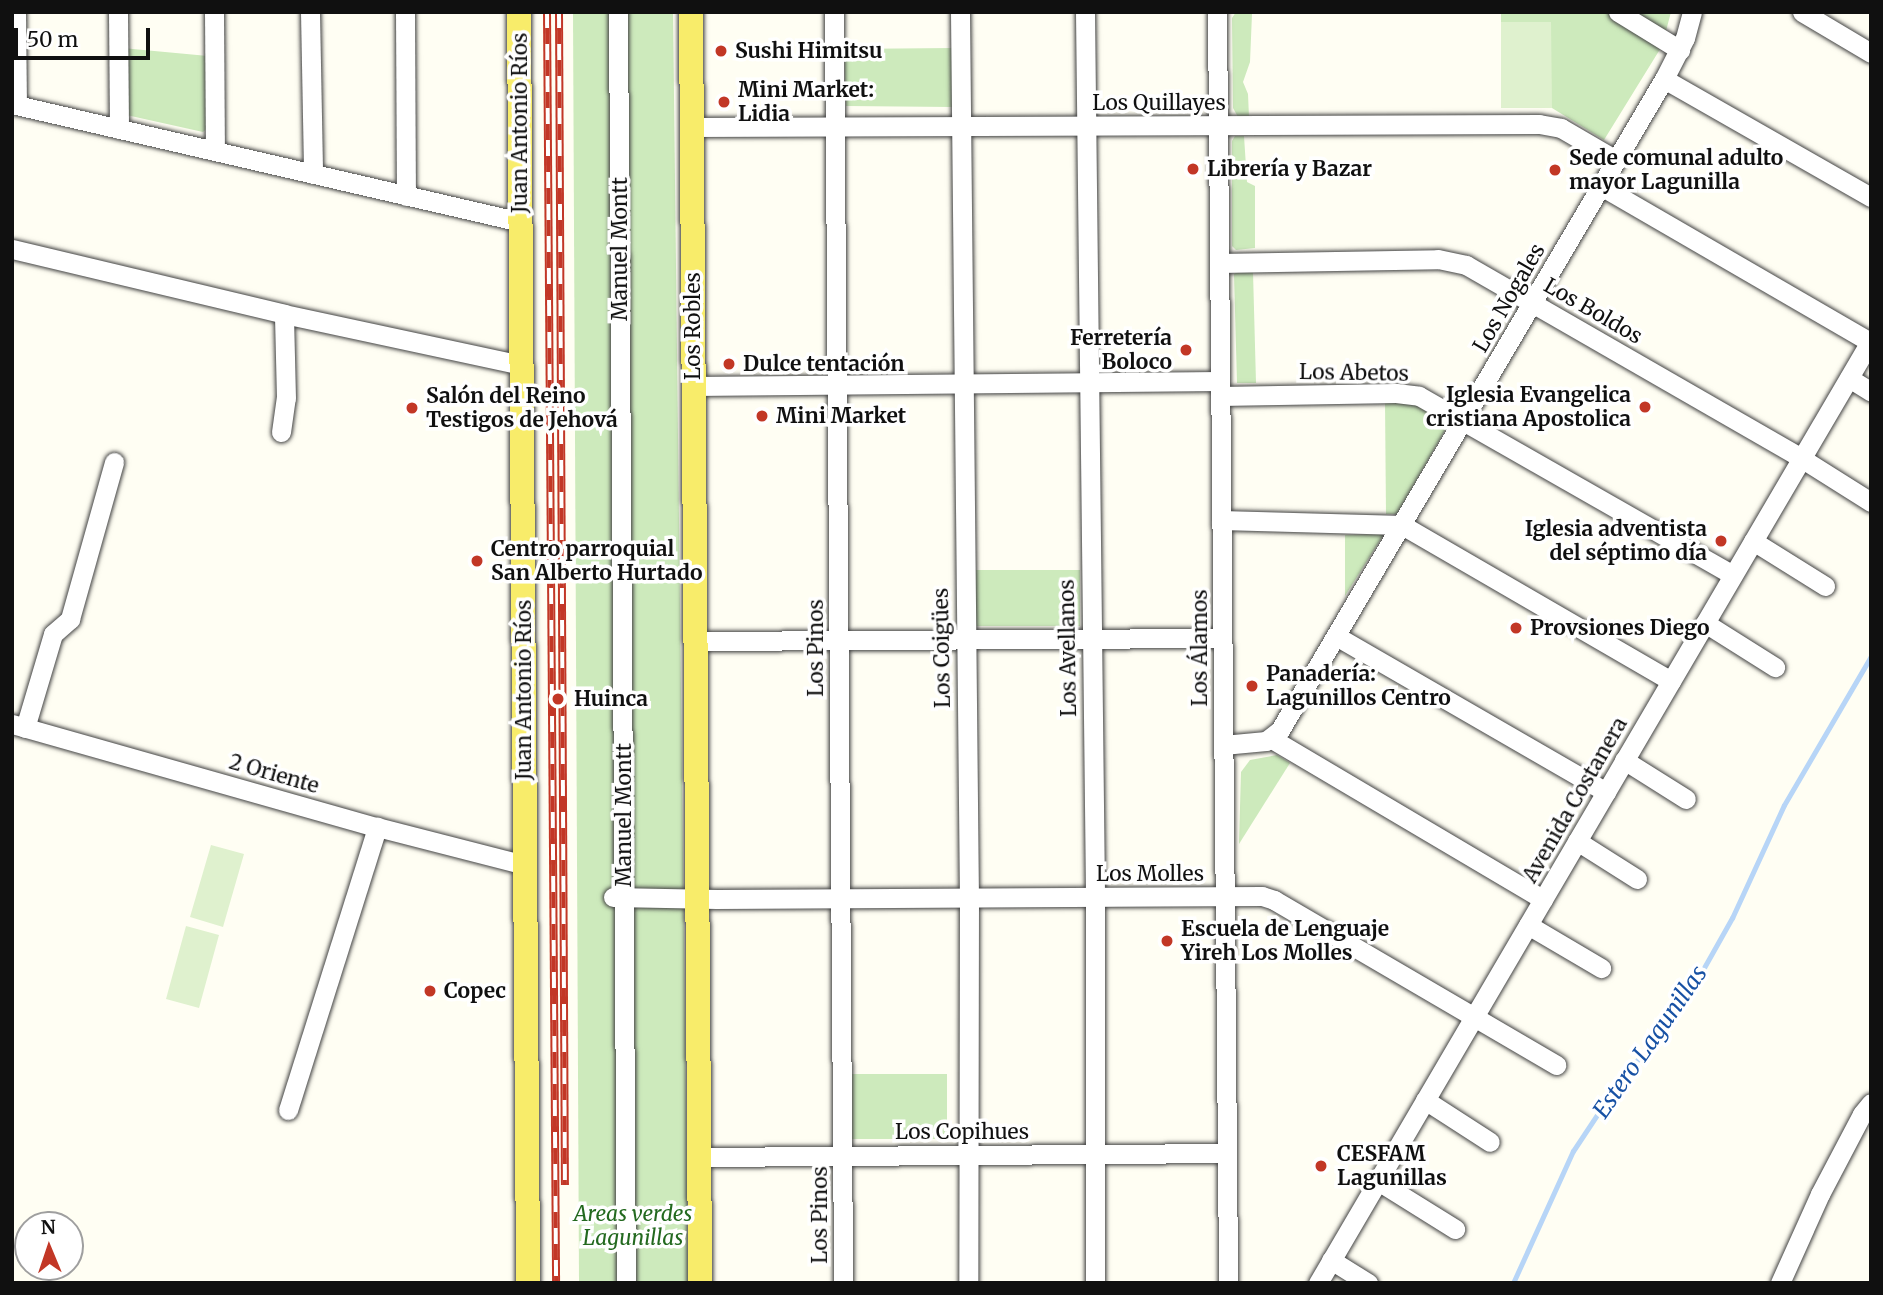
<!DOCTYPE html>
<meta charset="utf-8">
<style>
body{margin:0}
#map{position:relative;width:1883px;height:1295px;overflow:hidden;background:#fffef3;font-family:Merriweather,serif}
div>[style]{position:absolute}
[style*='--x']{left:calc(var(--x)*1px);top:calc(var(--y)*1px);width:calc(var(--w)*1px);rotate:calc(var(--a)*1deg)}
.green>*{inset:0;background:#cdeabc}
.pitch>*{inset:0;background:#dff1ce}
.stream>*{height:5px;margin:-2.5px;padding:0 2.5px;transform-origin:2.5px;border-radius:2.5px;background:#b7d5f7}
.roads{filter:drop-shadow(0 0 2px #434343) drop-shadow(0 0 2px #434343)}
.minor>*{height:19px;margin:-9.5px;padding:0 9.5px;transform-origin:9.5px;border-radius:9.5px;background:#fff}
.major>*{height:24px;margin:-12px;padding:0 12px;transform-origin:12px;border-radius:12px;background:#f8ec6a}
.rail>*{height:8px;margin-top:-4px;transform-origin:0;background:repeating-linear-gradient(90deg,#fff 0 16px,#c23726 0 32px);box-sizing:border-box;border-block:2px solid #c23726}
.dots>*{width:19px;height:19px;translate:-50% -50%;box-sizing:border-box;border:4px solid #fff;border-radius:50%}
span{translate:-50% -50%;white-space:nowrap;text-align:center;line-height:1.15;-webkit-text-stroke:7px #fff;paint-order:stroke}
.poi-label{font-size:21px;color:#101010;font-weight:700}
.left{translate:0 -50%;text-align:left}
.right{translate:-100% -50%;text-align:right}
.street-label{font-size:21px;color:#101010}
.park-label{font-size:21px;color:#23691f;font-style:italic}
.water-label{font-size:23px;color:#1751a4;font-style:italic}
.frame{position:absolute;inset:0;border:14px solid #101010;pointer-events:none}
.north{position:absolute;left:14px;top:1211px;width:70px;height:70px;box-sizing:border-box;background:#fff;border:2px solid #9f9f9f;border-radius:50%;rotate:358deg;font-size:19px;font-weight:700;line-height:28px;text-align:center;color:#101010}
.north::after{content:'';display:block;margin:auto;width:24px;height:32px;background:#c23726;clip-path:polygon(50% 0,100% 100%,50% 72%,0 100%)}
.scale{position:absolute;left:14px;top:28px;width:136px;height:32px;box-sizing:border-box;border:4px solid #101010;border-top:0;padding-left:9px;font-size:21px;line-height:24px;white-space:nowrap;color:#101010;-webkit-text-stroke:5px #fff;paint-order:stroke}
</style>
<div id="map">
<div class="green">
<div style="clip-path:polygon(573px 12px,673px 12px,688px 1283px,579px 1283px)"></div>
<div style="clip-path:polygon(1236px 12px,1252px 14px,1250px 62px,1243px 82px,1248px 94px,1249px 117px,1238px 117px,1233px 108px,1232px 18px)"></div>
<div style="clip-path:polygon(1501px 12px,1671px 12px,1662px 46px,1604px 140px,1552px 108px,1501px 108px)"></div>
<div style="clip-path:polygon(122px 48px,208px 56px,210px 126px,203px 132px,122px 114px)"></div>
<div style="clip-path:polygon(952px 48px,952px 107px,846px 106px,844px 49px)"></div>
<div style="clip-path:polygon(1235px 136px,1244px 136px,1247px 182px,1255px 186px,1255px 248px,1236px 250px,1232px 246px,1232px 141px)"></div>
<div style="clip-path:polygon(1239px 271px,1253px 272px,1256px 383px,1237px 383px,1234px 274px)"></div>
<div style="clip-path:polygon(1407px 401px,1451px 420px,1397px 514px,1386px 514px,1385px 402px)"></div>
<div style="clip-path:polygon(1384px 534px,1345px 596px,1345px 535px)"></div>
<div style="clip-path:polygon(971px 570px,1080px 570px,1080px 626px,971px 626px)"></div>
<div style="clip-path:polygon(1277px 755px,1290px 763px,1239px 844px,1241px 772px,1250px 760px)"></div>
<div style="clip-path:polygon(836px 1074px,947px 1074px,947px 1139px,836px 1139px)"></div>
</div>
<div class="pitch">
<div style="clip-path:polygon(1501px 22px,1551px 22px,1552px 108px,1501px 108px)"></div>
<div style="clip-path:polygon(211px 845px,244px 854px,223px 927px,190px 917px)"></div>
<div style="clip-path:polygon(186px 926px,219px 935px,199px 1008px,166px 999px)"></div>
</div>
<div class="stream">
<div style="--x:1513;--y:1283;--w:145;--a:-65.6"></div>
<div style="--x:1573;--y:1151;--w:71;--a:-56.5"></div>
<div style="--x:1612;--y:1092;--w:122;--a:-51.6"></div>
<div style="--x:1688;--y:996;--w:90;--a:-60.6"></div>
<div style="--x:1732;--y:918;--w:124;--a:-65.3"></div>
<div style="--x:1784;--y:805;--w:173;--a:-59.7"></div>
</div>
<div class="roads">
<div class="minor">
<div style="--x:16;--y:12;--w:93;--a:89.4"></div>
<div style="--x:118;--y:12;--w:117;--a:89.5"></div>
<div style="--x:214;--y:12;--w:139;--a:89.6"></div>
<div style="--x:310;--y:12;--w:162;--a:88.9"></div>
<div style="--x:405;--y:12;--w:184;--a:89.7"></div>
<div style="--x:618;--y:12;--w:1271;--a:89.64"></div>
<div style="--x:834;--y:12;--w:1271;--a:89.59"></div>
<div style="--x:960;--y:12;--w:886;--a:89.42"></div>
<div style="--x:969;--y:898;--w:385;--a:90.1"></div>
<div style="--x:1085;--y:12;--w:885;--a:89.35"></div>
<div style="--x:1095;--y:897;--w:386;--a:90"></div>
<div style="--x:1217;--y:12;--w:1271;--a:89.5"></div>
<div style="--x:1618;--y:12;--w:73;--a:31.5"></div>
<div style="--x:1802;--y:12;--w:80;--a:30.7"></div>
<div style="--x:1664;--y:79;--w:238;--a:29.7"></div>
<div style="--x:12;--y:104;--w:522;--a:13.05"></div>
<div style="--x:692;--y:127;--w:847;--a:-0.2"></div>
<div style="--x:1539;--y:124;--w:22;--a:10"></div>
<div style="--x:1561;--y:128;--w:64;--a:30.2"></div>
<div style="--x:1601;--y:186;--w:311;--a:30.1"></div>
<div style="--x:12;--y:249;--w:280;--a:13.4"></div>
<div style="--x:284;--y:314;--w:243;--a:12.1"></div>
<div style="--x:1219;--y:263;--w:219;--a:-1"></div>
<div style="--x:1438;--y:259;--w:29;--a:12"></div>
<div style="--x:1466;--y:265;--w:387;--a:29.9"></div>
<div style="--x:1801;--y:458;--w:83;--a:32.2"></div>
<div style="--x:1849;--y:378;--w:26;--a:32"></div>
<div style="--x:694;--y:386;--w:526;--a:-0.54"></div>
<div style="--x:1220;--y:396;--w:176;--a:-1"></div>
<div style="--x:1396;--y:393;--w:23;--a:7"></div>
<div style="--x:1419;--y:396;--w:361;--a:29.7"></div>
<div style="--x:281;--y:432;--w:34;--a:-82"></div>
<div style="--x:286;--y:398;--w:84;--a:-91.4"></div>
<div style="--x:1221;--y:520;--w:181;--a:1.6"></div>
<div style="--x:1402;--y:525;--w:311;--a:30.1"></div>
<div style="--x:1753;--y:541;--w:85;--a:32"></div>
<div style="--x:1705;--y:623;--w:83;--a:32.2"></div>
<div style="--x:1336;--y:636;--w:312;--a:30"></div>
<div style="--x:696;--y:641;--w:526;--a:-0.33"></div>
<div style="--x:12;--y:724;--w:379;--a:15.8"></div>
<div style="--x:377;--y:827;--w:153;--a:14.4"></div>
<div style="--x:25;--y:728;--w:98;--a:-73.4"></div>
<div style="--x:53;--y:634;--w:23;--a:-41"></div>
<div style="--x:70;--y:619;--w:163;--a:-74.3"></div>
<div style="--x:1272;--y:739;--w:315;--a:30.6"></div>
<div style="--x:1223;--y:745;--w:43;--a:-5.3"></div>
<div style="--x:1266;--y:741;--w:18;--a:-38"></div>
<div style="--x:1280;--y:730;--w:756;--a:-59.47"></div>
<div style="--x:1664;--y:79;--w:46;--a:-62.9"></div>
<div style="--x:1685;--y:38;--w:27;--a:-75"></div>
<div style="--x:1624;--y:760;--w:73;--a:32.2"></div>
<div style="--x:1577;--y:841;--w:71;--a:32.3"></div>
<div style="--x:613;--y:897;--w:104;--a:1.1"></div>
<div style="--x:717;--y:899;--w:545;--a:-0.32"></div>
<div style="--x:1262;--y:896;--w:13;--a:18"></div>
<div style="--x:1274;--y:900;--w:327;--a:30.3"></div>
<div style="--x:1528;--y:925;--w:85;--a:30.5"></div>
<div style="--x:1425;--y:1100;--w:77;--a:32.9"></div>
<div style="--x:288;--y:1110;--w:297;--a:-72.5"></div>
<div style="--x:699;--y:1157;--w:528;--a:-0.43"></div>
<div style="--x:1378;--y:1181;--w:91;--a:31.9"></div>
<div style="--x:1331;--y:1260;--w:44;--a:31.9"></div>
<div style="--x:1318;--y:1283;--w:1093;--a:-59.61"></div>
<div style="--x:1780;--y:1283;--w:98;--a:-65.8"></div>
<div style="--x:1820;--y:1194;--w:90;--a:-62.3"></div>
<div style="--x:1862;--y:1114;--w:14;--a:-51"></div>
</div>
<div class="major">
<div style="--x:519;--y:12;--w:1271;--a:89.59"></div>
<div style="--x:691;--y:12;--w:1271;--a:89.59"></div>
</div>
</div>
<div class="rail">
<div style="--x:547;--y:12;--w:1271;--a:89.59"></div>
<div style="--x:559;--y:12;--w:1173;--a:89.71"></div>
</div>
<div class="dots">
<div style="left:721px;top:51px;background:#c23726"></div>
<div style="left:724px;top:102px;background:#c23726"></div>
<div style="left:1193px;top:169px;background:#c23726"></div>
<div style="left:1555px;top:170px;background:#c23726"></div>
<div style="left:1186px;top:350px;background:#c23726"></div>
<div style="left:729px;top:364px;background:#c23726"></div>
<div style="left:1645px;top:407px;background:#c23726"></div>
<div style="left:412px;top:408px;background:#c23726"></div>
<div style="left:762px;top:416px;background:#c23726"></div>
<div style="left:1721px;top:541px;background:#c23726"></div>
<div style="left:477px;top:561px;background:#c23726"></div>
<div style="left:1516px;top:628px;background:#c23726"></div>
<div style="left:1252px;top:686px;background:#c23726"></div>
<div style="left:558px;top:699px;background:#c23726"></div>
<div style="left:1167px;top:941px;background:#c23726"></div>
<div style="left:430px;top:991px;background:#c23726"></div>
<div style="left:1321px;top:1166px;background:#c23726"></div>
</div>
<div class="poi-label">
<span class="left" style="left:735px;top:51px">Sushi Himitsu</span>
<span class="left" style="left:738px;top:102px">Mini Market:<br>Lidia</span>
<span class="left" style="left:1569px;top:170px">Sede comunal adulto<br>mayor Lagunilla</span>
<span class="left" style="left:1207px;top:169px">Librería y Bazar</span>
<span class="right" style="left:1172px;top:350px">Ferretería<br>Boloco</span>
<span class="left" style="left:743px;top:364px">Dulce tentación</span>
<span class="right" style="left:1631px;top:407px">Iglesia Evangelica<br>cristiana Apostolica</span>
<span class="left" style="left:426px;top:408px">Salón del Reino<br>Testigos de Jehová</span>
<span class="left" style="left:776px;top:416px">Mini Market</span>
<span class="right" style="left:1707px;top:541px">Iglesia adventista<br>del séptimo día</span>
<span class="left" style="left:491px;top:561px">Centro parroquial<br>San Alberto Hurtado</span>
<span class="left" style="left:1530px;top:628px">Provsiones Diego</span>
<span class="left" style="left:1266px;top:686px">Panadería:<br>Lagunillos Centro</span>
<span class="left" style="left:574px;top:699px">Huinca</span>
<span class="left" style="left:1181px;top:941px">Escuela de Lenguaje<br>Yireh Los Molles</span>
<span class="left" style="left:444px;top:991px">Copec</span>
<span class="left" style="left:1337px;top:1166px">CESFAM<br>Lagunillas</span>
</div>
<div class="street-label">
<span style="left:1159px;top:103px">Los Quillayes</span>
<span style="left:520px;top:123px;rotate:-90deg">Juan Antonio Ríos</span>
<span style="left:620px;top:249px;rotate:-90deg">Manuel Montt</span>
<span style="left:1509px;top:298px;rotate:-60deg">Los Nogales</span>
<span style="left:1593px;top:311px;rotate:30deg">Los Boldos</span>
<span style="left:693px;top:326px;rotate:-90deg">Los Robles</span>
<span style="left:1354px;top:373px;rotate:1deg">Los Abetos</span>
<span style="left:816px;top:648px;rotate:-90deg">Los Pinos</span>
<span style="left:942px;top:648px;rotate:-91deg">Los Coigües</span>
<span style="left:1068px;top:648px;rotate:-91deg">Los Avellanos</span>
<span style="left:1200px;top:648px;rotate:-90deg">Los Álamos</span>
<span style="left:524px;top:690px;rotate:-90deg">Juan Antonio Ríos</span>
<span style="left:274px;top:774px;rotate:16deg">2 Oriente</span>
<span style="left:1575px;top:800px;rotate:-60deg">Avenida Costanera</span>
<span style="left:624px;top:815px;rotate:-90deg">Manuel Montt</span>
<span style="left:1150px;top:874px">Los Molles</span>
<span style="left:962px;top:1132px">Los Copihues</span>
<span style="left:820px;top:1215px;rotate:-90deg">Los Pinos</span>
</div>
<div class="park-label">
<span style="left:633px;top:1226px">Areas verdes<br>Lagunillas</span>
</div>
<div class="water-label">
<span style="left:1650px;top:1042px;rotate:-55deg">Estero Lagunillas</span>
</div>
<div class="frame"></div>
<div class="north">N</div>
<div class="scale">50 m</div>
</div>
